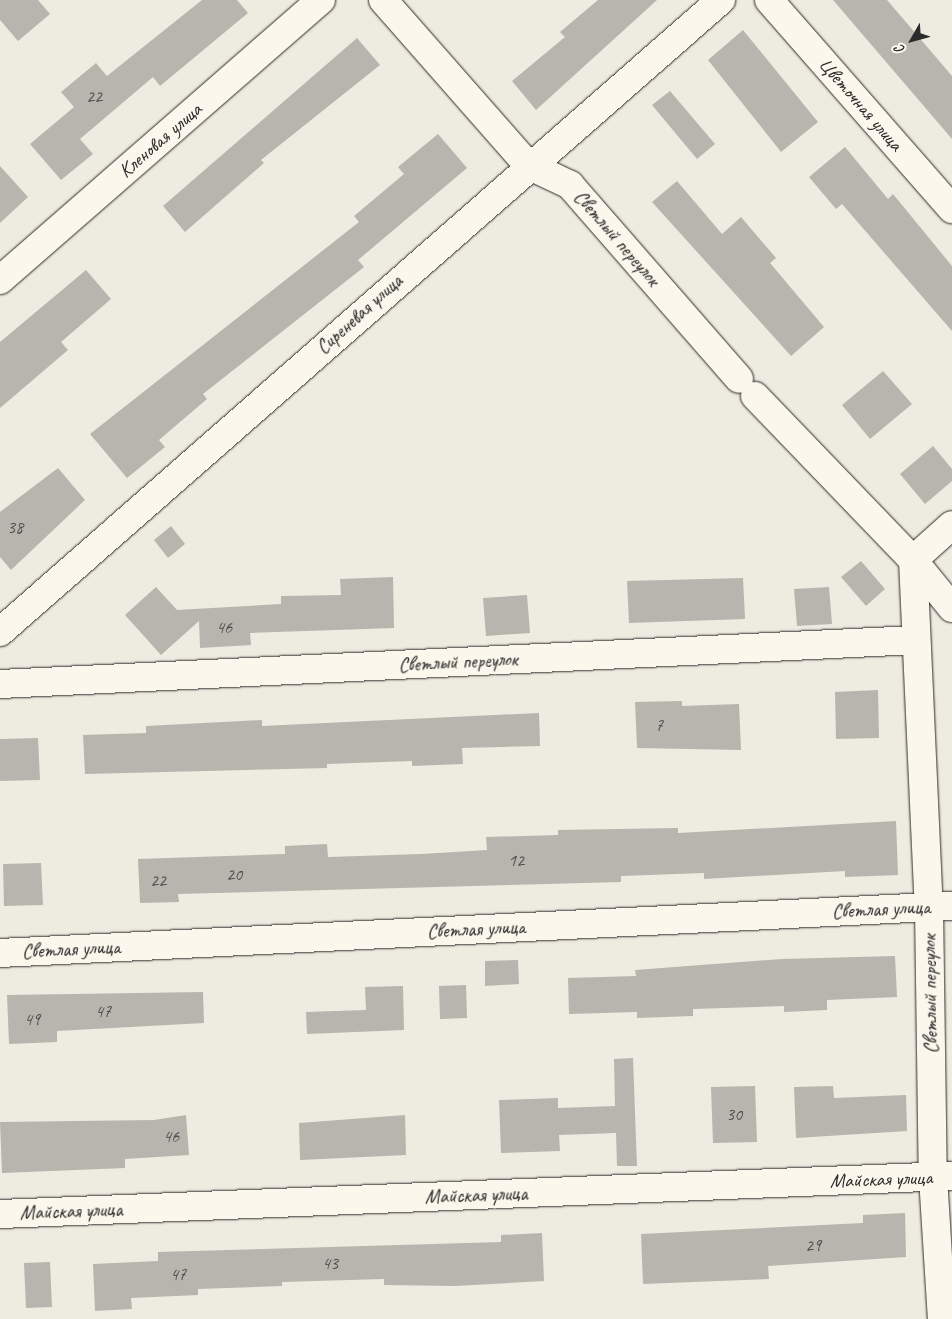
<!DOCTYPE html>
<meta charset="utf-8">
<style>
body{margin:0}
#map{position:relative;width:952px;height:1319px;overflow:hidden;background:#eeebe0;font-family:Caveat,sans-serif}
div>[style]{position:absolute}
[style*='--x']{left:calc(var(--x)*1px);top:calc(var(--y)*1px);width:calc(var(--w)*1px);rotate:calc(var(--a)*1deg)}
.building>*{inset:0;background:#b8b5ae}
.roads{filter:drop-shadow(0 0 1px #2b2b2b) drop-shadow(0 0 1px #2b2b2b)}
.minor>*{height:28px;margin:-14px;padding:0 14px;transform-origin:14px;border-radius:14px;background:#fbf7ec}
span{translate:-50% -50%;white-space:nowrap;text-align:center;line-height:1.15;-webkit-text-stroke:5px #fbf7ec;paint-order:stroke}
.number-label{font-size:18px;color:#4e4e4c}
.number-label span{-webkit-text-stroke-width:0}
.street-label{font-size:20px;color:#2b2b2b}
.north{position:absolute;left:887px;top:15px;width:50px;height:50px;-webkit-text-stroke:4px #fbf7ec;paint-order:stroke;rotate:232deg;font-size:14px;font-weight:700;line-height:20px;text-align:center;color:#2b2b2b}
.north::after{content:'';display:block;margin:auto;width:18px;height:22px;background:#2b2b2b;clip-path:polygon(50% 0,100% 100%,50% 72%,0 100%)}
</style>
<div id="map">
<div class="building">
<div style="clip-path:polygon(0 0,38px 0,50px 14px,18px 41px,0 20px)"></div>
<div style="clip-path:polygon(202px 0,237px 0,248px 13px,160px 86px,153px 77px,80px 139px,93px 154px,61px 180px,30px 144px,74px 107px,61px 92px,96px 63px,107px 76px)"></div>
<div style="clip-path:polygon(598px 0,657px 0,536px 110px,512px 81px,565px 37px,560px 32px)"></div>
<div style="clip-path:polygon(833px 0,887px 0,929px 49px,952px 76px,952px 139px)"></div>
<div style="clip-path:polygon(743px 30px,818px 122px,781px 152px,708px 60px)"></div>
<div style="clip-path:polygon(357px 38px,380px 65px,261px 160px,264px 163px,185px 232px,163px 206px)"></div>
<div style="clip-path:polygon(670px 91px,715px 144px,697px 159px,652px 105px)"></div>
<div style="clip-path:polygon(438px 134px,467px 168px,358px 260px,364px 267px,203px 394px,207px 399px,159px 440px,165px 447px,127px 478px,90px 434px,359px 222px,354px 216px,404px 174px,398px 167px)"></div>
<div style="clip-path:polygon(845px 147px,888px 199px,893px 194px,952px 266px,952px 331px,842px 204px,836px 209px,809px 177px)"></div>
<div style="clip-path:polygon(0 166px,28px 197px,0 223px)"></div>
<div style="clip-path:polygon(677px 181px,722px 234px,741px 217px,776px 258px,770px 263px,824px 327px,791px 356px,652px 202px)"></div>
<div style="clip-path:polygon(86px 270px,111px 299px,61px 342px,68px 350px,0 408px,0 342px)"></div>
<div style="clip-path:polygon(883px 371px,912px 404px,870px 439px,842px 405px)"></div>
<div style="clip-path:polygon(933px 446px,952px 469px,952px 481px,925px 504px,900px 474px)"></div>
<div style="clip-path:polygon(58px 468px,85px 500px,11px 570px,0 557px,0 512px)"></div>
<div style="clip-path:polygon(171px 526px,185px 544px,168px 558px,154px 540px)"></div>
<div style="clip-path:polygon(861px 561px,885px 589px,866px 606px,841px 577px)"></div>
<div style="clip-path:polygon(393px 577px,394px 628px,250px 633px,251px 645px,200px 648px,199px 621px,161px 655px,125px 615px,156px 587px,177px 610px,281px 604px,281px 596px,341px 595px,340px 579px)"></div>
<div style="clip-path:polygon(743px 578px,745px 619px,629px 623px,627px 581px)"></div>
<div style="clip-path:polygon(829px 587px,832px 624px,797px 626px,794px 589px)"></div>
<div style="clip-path:polygon(527px 595px,530px 633px,486px 636px,483px 598px)"></div>
<div style="clip-path:polygon(878px 690px,879px 738px,836px 739px,835px 692px)"></div>
<div style="clip-path:polygon(682px 701px,682px 706px,739px 704px,741px 750px,637px 748px,635px 702px)"></div>
<div style="clip-path:polygon(539px 713px,540px 746px,462px 748px,463px 764px,412px 766px,412px 761px,327px 764px,327px 768px,85px 774px,83px 735px,146px 733px,146px 726px,262px 720px,262px 726px)"></div>
<div style="clip-path:polygon(38px 738px,40px 780px,0 781px,0 739px)"></div>
<div style="clip-path:polygon(896px 821px,898px 875px,845px 877px,845px 871px,704px 879px,704px 873px,621px 876px,621px 882px,178px 894px,179px 902px,140px 903px,138px 859px,285px 854px,285px 846px,327px 844px,328px 857px,422px 854px,487px 850px,486px 837px,558px 835px,558px 830px,678px 828px,678px 833px)"></div>
<div style="clip-path:polygon(41px 863px,43px 905px,4px 906px,3px 864px)"></div>
<div style="clip-path:polygon(895px 956px,897px 997px,827px 1000px,827px 1010px,784px 1012px,784px 1006px,693px 1009px,693px 1016px,637px 1018px,637px 1012px,569px 1014px,568px 978px,636px 976px,635px 970px,782px 959px)"></div>
<div style="clip-path:polygon(518px 960px,519px 984px,485px 986px,485px 961px)"></div>
<div style="clip-path:polygon(466px 985px,467px 1018px,440px 1019px,439px 986px)"></div>
<div style="clip-path:polygon(403px 986px,404px 1030px,307px 1034px,306px 1012px,366px 1010px,365px 987px)"></div>
<div style="clip-path:polygon(203px 992px,204px 1023px,57px 1031px,57px 1042px,9px 1044px,7px 995px)"></div>
<div style="clip-path:polygon(633px 1058px,637px 1166px,617px 1166px,616px 1133px,559px 1135px,560px 1151px,501px 1153px,499px 1100px,558px 1098px,558px 1108px,615px 1106px,614px 1059px)"></div>
<div style="clip-path:polygon(755px 1086px,757px 1142px,713px 1143px,711px 1087px)"></div>
<div style="clip-path:polygon(833px 1086px,834px 1098px,906px 1095px,907px 1131px,796px 1138px,794px 1087px)"></div>
<div style="clip-path:polygon(186px 1115px,189px 1155px,125px 1159px,125px 1168px,2px 1173px,0 1122px,154px 1120px)"></div>
<div style="clip-path:polygon(405px 1115px,406px 1155px,300px 1160px,299px 1123px)"></div>
<div style="clip-path:polygon(905px 1213px,906px 1257px,768px 1266px,769px 1279px,643px 1284px,641px 1234px,863px 1223px,863px 1215px)"></div>
<div style="clip-path:polygon(542px 1233px,544px 1281px,455px 1286px,384px 1285px,384px 1279px,282px 1282px,282px 1286px,198px 1289px,198px 1295px,131px 1298px,132px 1309px,95px 1311px,93px 1264px,158px 1261px,158px 1252px,501px 1242px,501px 1235px)"></div>
<div style="clip-path:polygon(50px 1262px,52px 1307px,26px 1308px,24px 1263px)"></div>
</div>
<div class="roads">
<div class="minor">
<div style="--x:383;--y:0;--w:220;--a:48.7"></div>
<div style="--x:528;--y:165;--w:47;--a:25.5"></div>
<div style="--x:570;--y:185;--w:257;--a:48.9"></div>
<div style="--x:769;--y:0;--w:278;--a:48.8"></div>
<div style="--x:0;--y:280;--w:426;--a:-41.1"></div>
<div style="--x:755;--y:396;--w:228;--a:46.1"></div>
<div style="--x:913;--y:560;--w:62;--a:50.9"></div>
<div style="--x:913;--y:560;--w:347;--a:87.4"></div>
<div style="--x:929;--y:907;--w:270;--a:89.2"></div>
<div style="--x:933;--y:1177;--w:142;--a:86.4"></div>
<div style="--x:913;--y:560;--w:52;--a:-41.9"></div>
<div style="--x:0;--y:632;--w:959;--a:-41.24"></div>
<div style="--x:0;--y:684;--w:917;--a:-2.75"></div>
<div style="--x:0;--y:953;--w:953;--a:-2.83"></div>
<div style="--x:0;--y:1214;--w:953;--a:-2.29"></div>
</div>
</div>
<div class="number-label">
<span style="left:94px;top:96px">22</span>
<span style="left:15px;top:527px">38</span>
<span style="left:224px;top:627px">46</span>
<span style="left:659px;top:725px">7</span>
<span style="left:516px;top:860px">12</span>
<span style="left:234px;top:874px">20</span>
<span style="left:158px;top:880px">22</span>
<span style="left:103px;top:1011px">47</span>
<span style="left:32px;top:1019px">49</span>
<span style="left:734px;top:1114px">30</span>
<span style="left:171px;top:1136px">46</span>
<span style="left:813px;top:1245px">29</span>
<span style="left:330px;top:1263px">43</span>
<span style="left:178px;top:1274px">47</span>
</div>
<div class="street-label">
<span style="left:861px;top:104px;rotate:49deg">Цветочная улица</span>
<span style="left:160px;top:140px;rotate:-41deg">Кленовая улица</span>
<span style="left:617px;top:238px;rotate:49deg">Светлый переулок</span>
<span style="left:359px;top:314px;rotate:-42deg">Сиреневая улица</span>
<span style="left:458px;top:662px;rotate:-3deg">Светлый переулок</span>
<span style="left:881px;top:909px;rotate:-3deg">Светлая улица</span>
<span style="left:476px;top:929px;rotate:-3deg">Светлая улица</span>
<span style="left:71px;top:949px;rotate:-3deg">Светлая улица</span>
<span style="left:930px;top:994px;rotate:-91deg">Светлый переулок</span>
<span style="left:881px;top:1179px;rotate:-2deg">Майская улица</span>
<span style="left:476px;top:1195px;rotate:-2deg">Майская улица</span>
<span style="left:71px;top:1211px;rotate:-2deg">Майская улица</span>
</div>
<div class="north">С</div>
</div>
